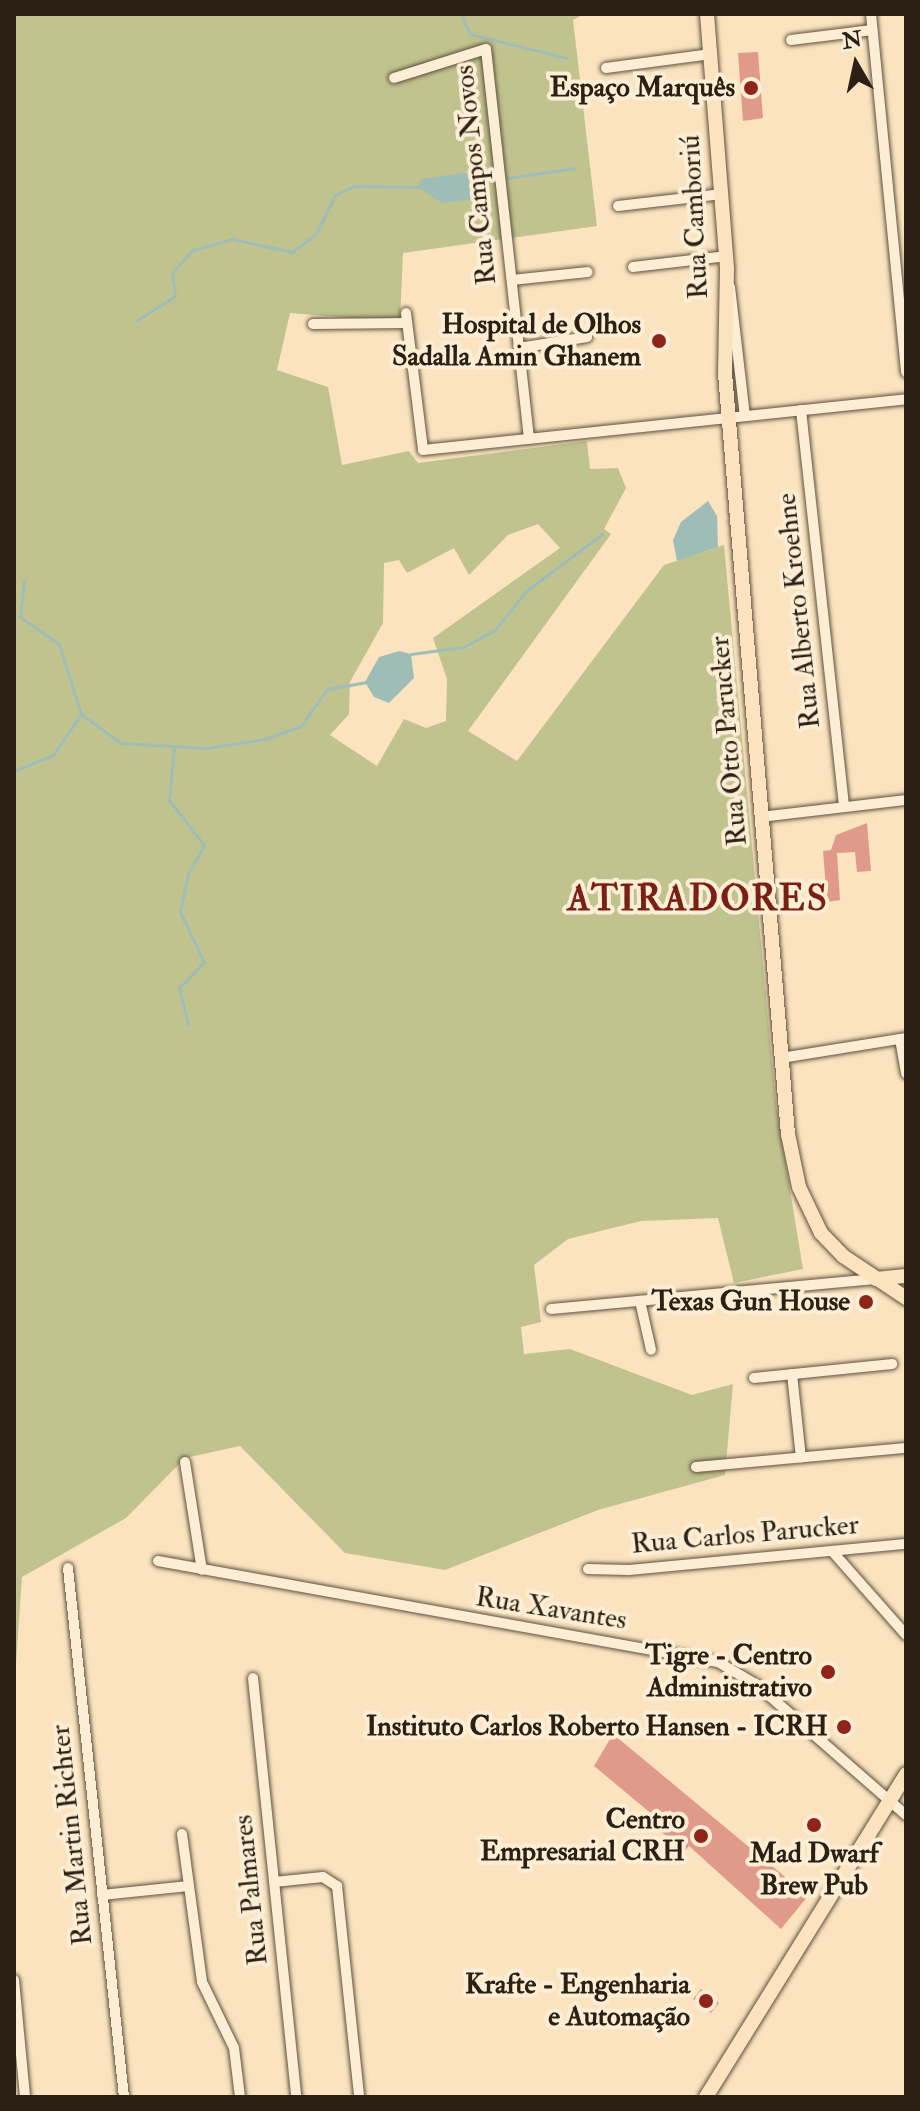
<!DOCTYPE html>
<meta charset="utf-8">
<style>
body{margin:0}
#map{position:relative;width:920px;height:2111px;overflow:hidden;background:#fae3be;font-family:"IM FELL Double Pica",serif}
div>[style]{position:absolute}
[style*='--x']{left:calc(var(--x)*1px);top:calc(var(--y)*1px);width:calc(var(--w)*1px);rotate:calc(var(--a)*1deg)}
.green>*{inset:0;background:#c1c38f}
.water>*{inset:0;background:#9fbdb7}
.stream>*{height:3px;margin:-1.5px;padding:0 1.5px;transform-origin:1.5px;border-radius:1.5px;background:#9fbdb7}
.building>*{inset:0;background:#df9a89}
.roads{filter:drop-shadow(0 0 2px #5f513e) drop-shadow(0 0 2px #5f513e)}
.minor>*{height:10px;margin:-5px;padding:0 5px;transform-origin:5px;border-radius:5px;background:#fcedd5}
.major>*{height:14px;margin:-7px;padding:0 7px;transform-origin:7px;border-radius:7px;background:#fae3be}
.dots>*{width:22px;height:22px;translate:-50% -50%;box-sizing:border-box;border:4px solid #fcedd5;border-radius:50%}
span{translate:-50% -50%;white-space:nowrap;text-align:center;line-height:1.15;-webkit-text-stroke:8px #fcedd5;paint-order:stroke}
.poi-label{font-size:28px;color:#2b2013;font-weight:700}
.right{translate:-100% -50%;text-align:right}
.street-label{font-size:28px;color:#2b2013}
.district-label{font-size:36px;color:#7a1f14;font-weight:700;letter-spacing:2px}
.frame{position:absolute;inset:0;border:16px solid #2b2013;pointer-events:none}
.north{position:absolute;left:816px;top:24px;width:80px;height:80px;-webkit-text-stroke:6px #fcedd5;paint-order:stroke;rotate:351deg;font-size:22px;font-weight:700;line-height:32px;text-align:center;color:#2b2013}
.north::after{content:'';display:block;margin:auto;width:28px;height:36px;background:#2b2013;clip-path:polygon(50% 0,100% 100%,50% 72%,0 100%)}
</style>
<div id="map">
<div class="green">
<div style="clip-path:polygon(evenodd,14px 14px,584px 14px,573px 20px,597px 226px,403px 253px,400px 322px,290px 313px,277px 370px,328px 387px,342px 465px,409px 451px,418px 463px,587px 441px,590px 469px,618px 468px,626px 488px,604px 529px,611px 534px,468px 731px,517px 761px,664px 565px,724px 545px,776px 1105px,803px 1269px,734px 1283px,718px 1218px,641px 1221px,568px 1239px,534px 1265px,541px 1322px,521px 1327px,524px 1354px,570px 1349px,692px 1395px,733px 1384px,725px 1475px,598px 1510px,445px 1570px,345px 1553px,240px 1446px,185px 1458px,126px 1518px,22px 1577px,14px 1692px,14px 14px,538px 524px,560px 548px,433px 638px,447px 679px,446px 721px,426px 728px,404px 719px,377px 766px,330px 735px,349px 714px,350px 682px,383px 623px,384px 563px,399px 560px,407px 573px,454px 548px,469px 575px,508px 535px,538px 524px)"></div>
</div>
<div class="water">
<div style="clip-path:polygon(462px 173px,482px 176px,481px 193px,474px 199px,442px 203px,418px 187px,421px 179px)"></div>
<div style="clip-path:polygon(708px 501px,717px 516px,718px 547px,677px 561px,673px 540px,681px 522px)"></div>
<div style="clip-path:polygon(399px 651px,411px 654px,414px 678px,389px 703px,374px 697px,365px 682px,379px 657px)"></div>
</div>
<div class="stream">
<div style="--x:461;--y:14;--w:22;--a:66"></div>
<div style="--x:470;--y:34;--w:100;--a:13.9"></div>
<div style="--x:507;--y:178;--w:69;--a:-8.4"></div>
<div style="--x:484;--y:181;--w:9;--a:-6"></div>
<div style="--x:136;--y:321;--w:46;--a:-32.7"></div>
<div style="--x:175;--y:296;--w:23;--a:-97"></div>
<div style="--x:172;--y:273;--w:31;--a:-48"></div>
<div style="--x:193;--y:250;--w:41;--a:-15.8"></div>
<div style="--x:232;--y:239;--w:61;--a:12.2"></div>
<div style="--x:292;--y:252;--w:30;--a:-37"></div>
<div style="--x:316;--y:234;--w:43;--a:-64"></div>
<div style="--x:335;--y:195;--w:21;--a:-25"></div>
<div style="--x:354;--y:186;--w:64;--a:0.9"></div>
<div style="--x:24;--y:580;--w:37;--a:96"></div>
<div style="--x:20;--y:617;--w:47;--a:34.7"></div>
<div style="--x:59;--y:644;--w:73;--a:72.6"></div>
<div style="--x:81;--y:714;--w:49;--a:35.9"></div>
<div style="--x:121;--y:743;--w:85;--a:3.4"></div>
<div style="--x:206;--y:748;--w:60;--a:-8.7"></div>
<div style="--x:265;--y:739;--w:38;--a:-20"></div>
<div style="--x:301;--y:726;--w:45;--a:-54.9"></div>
<div style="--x:327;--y:689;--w:39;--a:-10"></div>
<div style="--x:411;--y:654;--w:52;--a:-7.7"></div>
<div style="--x:463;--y:647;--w:36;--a:-28"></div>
<div style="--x:495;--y:630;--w:50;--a:-51.5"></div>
<div style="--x:526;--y:591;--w:95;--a:-36.9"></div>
<div style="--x:174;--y:747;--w:53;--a:95.4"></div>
<div style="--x:169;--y:800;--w:57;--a:52.1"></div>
<div style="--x:204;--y:845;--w:33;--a:119"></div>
<div style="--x:188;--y:874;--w:39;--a:102"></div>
<div style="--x:180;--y:912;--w:55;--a:64.4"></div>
<div style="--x:204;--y:962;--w:36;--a:134"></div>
<div style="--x:179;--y:988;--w:37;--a:76"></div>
<div style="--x:14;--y:771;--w:42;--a:-22.3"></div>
<div style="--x:53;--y:755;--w:50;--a:-55.7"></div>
</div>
<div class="building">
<div style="clip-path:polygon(758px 52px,763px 118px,743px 121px,738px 53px)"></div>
<div style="clip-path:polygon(867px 823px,871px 871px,857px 872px,855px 852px,837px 853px,840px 900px,827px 902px,823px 851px,831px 850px,836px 835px)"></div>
<div style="clip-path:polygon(613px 1734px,808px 1896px,781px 1929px,689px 1846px,685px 1851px,654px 1826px,659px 1820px,594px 1766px)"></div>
<div style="clip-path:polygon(701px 1989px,719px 2003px,711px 2013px,693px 1999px)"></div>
</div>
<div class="roads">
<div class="minor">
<div style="--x:871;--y:14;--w:360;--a:84.4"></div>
<div style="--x:791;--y:40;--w:82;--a:-7"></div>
<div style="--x:606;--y:68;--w:106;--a:-7.6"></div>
<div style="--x:394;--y:78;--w:96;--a:-17.5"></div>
<div style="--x:486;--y:49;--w:392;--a:83.7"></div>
<div style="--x:618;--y:206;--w:105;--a:-6.6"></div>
<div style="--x:633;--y:267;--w:95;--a:-6.7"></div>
<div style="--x:512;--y:280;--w:76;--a:-6"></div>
<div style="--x:730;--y:287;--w:130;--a:83.4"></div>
<div style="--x:406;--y:313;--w:138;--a:82.9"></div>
<div style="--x:423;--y:450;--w:486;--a:-6"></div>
<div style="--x:313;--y:324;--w:94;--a:-0.6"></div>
<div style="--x:519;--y:348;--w:69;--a:-9.2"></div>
<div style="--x:801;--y:410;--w:399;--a:83.8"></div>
<div style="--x:761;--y:817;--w:146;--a:-6.7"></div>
<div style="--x:900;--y:1039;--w:35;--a:80"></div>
<div style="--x:781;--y:1058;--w:127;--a:-9.1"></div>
<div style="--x:640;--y:1301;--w:50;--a:77.3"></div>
<div style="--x:551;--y:1309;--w:326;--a:-5.3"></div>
<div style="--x:792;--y:1374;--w:84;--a:83.9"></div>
<div style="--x:754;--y:1378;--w:139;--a:-5.8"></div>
<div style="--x:185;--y:1462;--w:109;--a:81.1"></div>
<div style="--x:696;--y:1467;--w:211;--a:-5.2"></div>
<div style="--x:832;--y:1551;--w:112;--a:48.6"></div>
<div style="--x:158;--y:1561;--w:569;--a:10.22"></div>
<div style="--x:718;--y:1662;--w:45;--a:30.5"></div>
<div style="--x:757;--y:1685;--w:198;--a:41.1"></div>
<div style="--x:68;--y:1568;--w:532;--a:83.96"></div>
<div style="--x:588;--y:1569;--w:41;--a:1.4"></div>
<div style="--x:629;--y:1570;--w:278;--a:-5.4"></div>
<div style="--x:253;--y:1678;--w:421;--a:84.1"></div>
<div style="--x:182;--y:1834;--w:149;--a:82.3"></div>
<div style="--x:202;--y:1982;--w:73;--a:64.1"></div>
<div style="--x:234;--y:2048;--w:49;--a:83"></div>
<div style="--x:274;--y:1882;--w:49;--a:-5.8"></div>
<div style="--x:323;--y:1877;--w:17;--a:33"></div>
<div style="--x:337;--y:1886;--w:212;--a:84"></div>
<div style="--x:102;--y:1895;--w:87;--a:-5.9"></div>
<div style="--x:14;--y:1980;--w:118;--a:84.6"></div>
</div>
<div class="major">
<div style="--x:707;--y:14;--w:256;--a:85.5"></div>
<div style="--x:727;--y:269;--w:104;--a:91.1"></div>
<div style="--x:725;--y:373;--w:764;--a:85.27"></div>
<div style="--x:788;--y:1134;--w:54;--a:78.3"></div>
<div style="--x:799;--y:1187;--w:51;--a:64.4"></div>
<div style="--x:821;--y:1233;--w:32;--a:46"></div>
<div style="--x:843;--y:1256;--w:76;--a:33.7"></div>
<div style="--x:876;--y:1279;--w:30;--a:-6"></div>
<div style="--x:706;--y:2097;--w:380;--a:-58.2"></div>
</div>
</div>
<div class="dots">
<div style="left:751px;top:88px;background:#8f2418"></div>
<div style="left:659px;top:341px;background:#8f2418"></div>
<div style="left:866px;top:1302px;background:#8f2418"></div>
<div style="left:828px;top:1672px;background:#8f2418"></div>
<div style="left:844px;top:1727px;background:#8f2418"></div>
<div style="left:814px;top:1825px;background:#8f2418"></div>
<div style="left:701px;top:1836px;background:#8f2418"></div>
<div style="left:706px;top:2001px;background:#8f2418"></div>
</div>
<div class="poi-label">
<span class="right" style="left:735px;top:88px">Espaço Marquês</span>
<span class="right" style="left:641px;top:341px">Hospital de Olhos<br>Sadalla Amin Ghanem</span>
<span class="right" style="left:850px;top:1302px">Texas Gun House</span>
<span class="right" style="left:812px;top:1672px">Tigre - Centro<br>Administrativo</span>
<span class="right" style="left:828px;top:1727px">Instituto Carlos Roberto Hansen - ICRH</span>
<span class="right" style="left:685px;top:1836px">Centro<br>Empresarial CRH</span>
<span style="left:814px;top:1870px">Mad Dwarf<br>Brew Pub</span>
<span class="right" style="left:690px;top:2001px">Krafte - Engenharia<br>e Automação</span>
</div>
<div class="street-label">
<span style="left:476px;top:175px;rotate:-96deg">Rua Campos Novos</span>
<span style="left:695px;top:217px;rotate:-93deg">Rua Camboriú</span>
<span style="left:799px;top:611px;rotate:-96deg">Rua Alberto Kroehne</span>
<span style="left:729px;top:741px;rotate:-95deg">Rua Otto Parucker</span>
<span style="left:745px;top:1535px;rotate:-5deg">Rua Carlos Parucker</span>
<span style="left:551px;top:1609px;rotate:9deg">Rua Xavantes</span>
<span style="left:72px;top:1835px;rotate:-96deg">Rua Martin Richter</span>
<span style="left:251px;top:1890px;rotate:-96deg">Rua Palmares</span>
</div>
<div class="district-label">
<span style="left:698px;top:899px">ATIRADORES</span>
</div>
<div class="frame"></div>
<div class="north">N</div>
</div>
